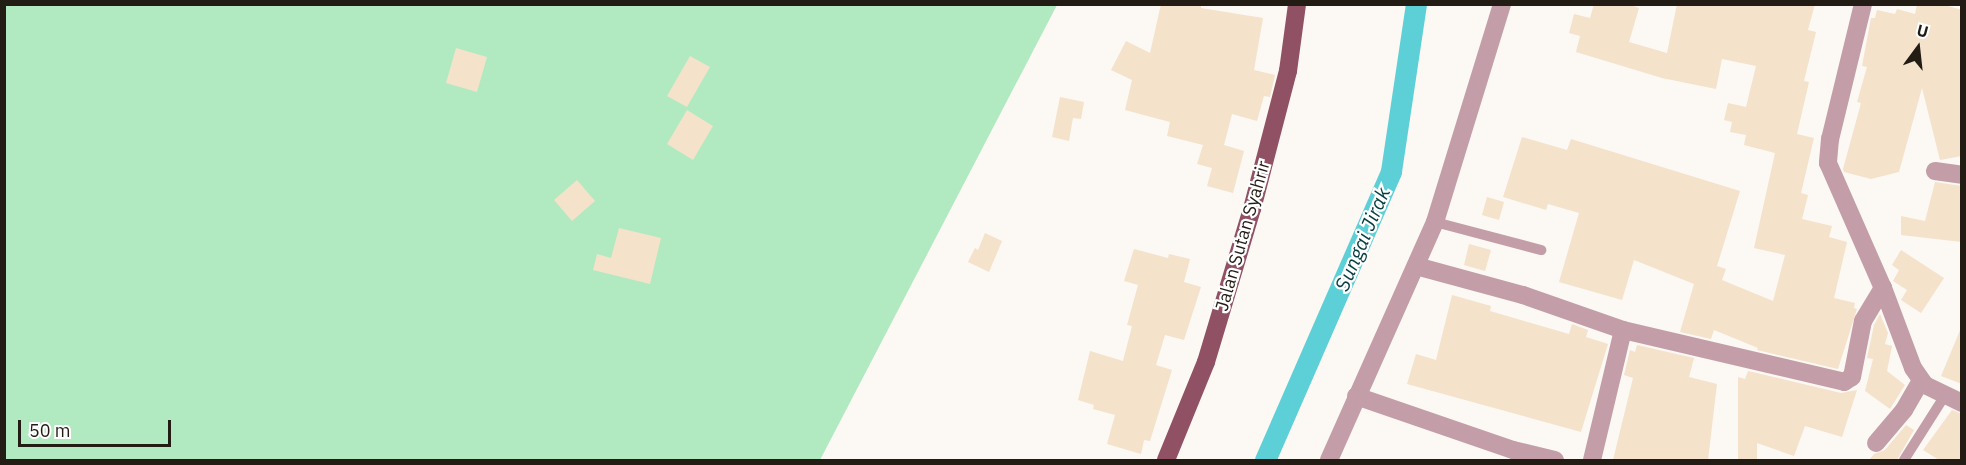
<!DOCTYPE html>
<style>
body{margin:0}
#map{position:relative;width:1966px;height:465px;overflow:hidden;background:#fcf8f4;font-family:"IBM Plex Sans",sans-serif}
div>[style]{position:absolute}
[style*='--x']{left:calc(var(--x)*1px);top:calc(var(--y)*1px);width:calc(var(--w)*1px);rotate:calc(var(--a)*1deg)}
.green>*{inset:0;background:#b1eac0}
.canal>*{height:21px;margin:-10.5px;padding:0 10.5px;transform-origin:10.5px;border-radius:10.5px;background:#5dcfd6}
.building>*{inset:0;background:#f4e2cb}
.lane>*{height:10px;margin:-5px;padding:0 5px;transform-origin:5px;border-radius:5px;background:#c39ea8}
.street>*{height:18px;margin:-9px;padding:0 9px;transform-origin:9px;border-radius:9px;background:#c39ea8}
.primary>*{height:18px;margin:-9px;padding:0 9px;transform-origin:9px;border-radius:9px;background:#915165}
span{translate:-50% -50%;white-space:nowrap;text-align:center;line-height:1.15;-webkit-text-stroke:4.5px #fff;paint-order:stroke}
.street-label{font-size:18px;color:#231c14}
.water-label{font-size:20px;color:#053d40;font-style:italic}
.frame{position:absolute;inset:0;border:6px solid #231c14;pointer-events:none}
.north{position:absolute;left:1888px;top:18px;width:60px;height:60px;-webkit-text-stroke:4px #fff;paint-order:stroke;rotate:15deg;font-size:16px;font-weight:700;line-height:24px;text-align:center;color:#231c14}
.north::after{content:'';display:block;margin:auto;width:21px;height:27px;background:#231c14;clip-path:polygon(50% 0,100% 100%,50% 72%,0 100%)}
.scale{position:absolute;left:18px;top:420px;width:153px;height:27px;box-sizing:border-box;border:3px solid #231c14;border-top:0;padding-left:8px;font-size:18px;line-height:21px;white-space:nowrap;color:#231c14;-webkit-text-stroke:4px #fff;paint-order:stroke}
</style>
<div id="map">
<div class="green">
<div style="clip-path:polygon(4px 5px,1057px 5px,820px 460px,5px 460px)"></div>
</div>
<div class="canal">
<div style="--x:1265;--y:460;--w:315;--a:-66.4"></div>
<div style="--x:1391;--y:171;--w:169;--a:-81.5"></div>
</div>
<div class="building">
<div style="clip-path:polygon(1161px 4px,1201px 4px,1201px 8px,1263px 18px,1254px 70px,1275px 75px,1270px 97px,1264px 96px,1257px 121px,1232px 114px,1224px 145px,1244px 151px,1233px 193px,1207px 186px,1212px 168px,1197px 164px,1203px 145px,1167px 136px,1170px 122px,1125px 110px,1132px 80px,1111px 70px,1126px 41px,1150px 53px)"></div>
<div style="clip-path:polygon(1594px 4px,1628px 4px,1639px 8px,1629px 42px,1667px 53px,1677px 4px,1815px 4px,1808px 30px,1816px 32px,1804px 81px,1809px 82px,1797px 134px,1814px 138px,1801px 193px,1808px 195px,1802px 219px,1832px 226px,1829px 237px,1847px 242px,1834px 298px,1855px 303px,1854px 308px,1857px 309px,1838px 369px,1757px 350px,1758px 348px,1714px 330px,1711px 339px,1680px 332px,1694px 284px,1634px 260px,1622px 300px,1559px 282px,1579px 213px,1548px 204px,1546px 210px,1503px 197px,1522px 137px,1567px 150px,1571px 139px,1740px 191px,1717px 266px,1726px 269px,1722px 280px,1773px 301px,1785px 255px,1754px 248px,1775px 153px,1744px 145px,1746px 135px,1730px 132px,1732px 122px,1724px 120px,1728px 103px,1746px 107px,1756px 66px,1722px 59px,1716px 89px,1662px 78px,1576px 52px,1580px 36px,1569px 33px,1574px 14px,1590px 18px)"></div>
<div style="clip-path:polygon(1917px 4px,1941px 4px,1962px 10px,1962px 156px,1940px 160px,1922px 88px,1899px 172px,1871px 179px,1844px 172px,1843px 169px,1861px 103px,1857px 102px,1867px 67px,1862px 66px,1871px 18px,1875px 18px,1877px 10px,1895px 14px,1897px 9px,1915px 14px)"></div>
<div style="clip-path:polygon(456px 48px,487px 57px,477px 92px,446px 83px)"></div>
<div style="clip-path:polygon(690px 56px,710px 67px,687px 107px,667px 96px)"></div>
<div style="clip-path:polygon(1060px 97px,1084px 102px,1081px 119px,1073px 118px,1069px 141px,1052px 137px)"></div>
<div style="clip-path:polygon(687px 110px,713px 126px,693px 160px,667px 144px)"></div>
<div style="clip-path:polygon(577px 180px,595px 201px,572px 221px,554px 200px)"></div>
<div style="clip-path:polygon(1935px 182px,1962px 186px,1962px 242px,1901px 235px,1901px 216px,1925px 221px)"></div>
<div style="clip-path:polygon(1487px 197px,1504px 202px,1499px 220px,1482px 215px)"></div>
<div style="clip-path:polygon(619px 228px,661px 238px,650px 284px,593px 270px,597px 254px,611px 258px)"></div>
<div style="clip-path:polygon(985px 233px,1002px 241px,989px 272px,968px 262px,975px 248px,978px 250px)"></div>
<div style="clip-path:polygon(1469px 244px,1491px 250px,1485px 271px,1464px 265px)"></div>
<div style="clip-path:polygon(1134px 249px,1168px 258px,1169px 254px,1190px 259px,1184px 282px,1201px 287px,1184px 340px,1165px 335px,1156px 365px,1172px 370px,1150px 441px,1144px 440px,1141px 454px,1107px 444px,1115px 415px,1093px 409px,1094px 405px,1078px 400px,1090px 351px,1123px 361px,1132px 326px,1127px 325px,1138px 285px,1124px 281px)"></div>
<div style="clip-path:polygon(1901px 250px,1944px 278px,1921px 313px,1901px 300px,1907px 290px,1893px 281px,1899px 270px,1892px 265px)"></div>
<div style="clip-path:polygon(1452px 295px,1491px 306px,1490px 311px,1569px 334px,1572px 324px,1588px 330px,1586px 337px,1608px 344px,1581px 432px,1407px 384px,1416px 354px,1436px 360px)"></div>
<div style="clip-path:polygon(1880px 314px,1888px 333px,1885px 344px,1892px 346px,1887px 371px,1905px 385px,1890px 409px,1865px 391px,1873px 359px,1867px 358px,1874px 325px)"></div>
<div style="clip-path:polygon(1961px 328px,1962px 328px,1962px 384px,1941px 376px)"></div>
<div style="clip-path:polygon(1637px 345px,1694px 358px,1689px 377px,1717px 384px,1708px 460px,1613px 460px,1633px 378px,1624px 375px,1630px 350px,1635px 352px)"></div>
<div style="clip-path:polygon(1748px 371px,1841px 393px,1857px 390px,1842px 437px,1805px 426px,1794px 456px,1757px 443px,1757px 460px,1738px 460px,1738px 377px,1745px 379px)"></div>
<div style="clip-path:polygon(1952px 410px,1962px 414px,1962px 460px,1939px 460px,1923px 450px)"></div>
<div style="clip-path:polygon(1906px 425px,1914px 430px,1897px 460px,1869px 460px,1874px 454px,1885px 450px)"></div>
</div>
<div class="lane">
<div style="--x:1435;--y:222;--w:110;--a:14.8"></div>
<div style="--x:1904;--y:460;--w:75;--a:-57.6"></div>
</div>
<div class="street">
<div style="--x:1863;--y:4;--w:139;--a:103.7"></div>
<div style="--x:1830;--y:139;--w:24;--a:95"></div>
<div style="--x:1828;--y:163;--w:137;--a:66.3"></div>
<div style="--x:1883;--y:288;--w:85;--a:69.4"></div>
<div style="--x:1913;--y:368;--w:21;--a:55"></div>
<div style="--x:1925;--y:385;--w:41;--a:25.9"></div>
<div style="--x:1935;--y:171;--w:27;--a:8"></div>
<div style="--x:1416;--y:266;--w:111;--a:15.2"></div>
<div style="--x:1523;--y:295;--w:106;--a:19.3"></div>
<div style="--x:1623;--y:330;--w:134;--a:103.4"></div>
<div style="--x:1623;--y:330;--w:227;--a:13.2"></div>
<div style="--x:1844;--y:382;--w:9;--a:-32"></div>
<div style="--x:1852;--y:377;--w:57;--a:-78.9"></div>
<div style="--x:1863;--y:321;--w:39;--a:-59"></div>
<div style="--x:1356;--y:396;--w:166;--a:19"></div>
<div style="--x:1513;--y:450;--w:43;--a:13.4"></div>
<div style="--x:1876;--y:443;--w:43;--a:-49.7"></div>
<div style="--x:1904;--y:410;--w:34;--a:-60"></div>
<div style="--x:1329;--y:460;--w:261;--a:-66"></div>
<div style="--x:1435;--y:222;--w:228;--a:-72.9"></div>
</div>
<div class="primary">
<div style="--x:1166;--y:460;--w:106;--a:-67.8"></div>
<div style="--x:1206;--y:362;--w:160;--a:-73.3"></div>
<div style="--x:1252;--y:209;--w:143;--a:-75.4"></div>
<div style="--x:1288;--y:71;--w:68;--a:-82.3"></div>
</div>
<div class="street-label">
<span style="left:1243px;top:236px;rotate:-74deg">Jalan Sutan Syahrir</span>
</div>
<div class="water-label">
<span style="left:1362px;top:239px;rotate:-67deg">Sungai Jirak</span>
</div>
<div class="frame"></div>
<div class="north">U</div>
<div class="scale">50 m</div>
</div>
